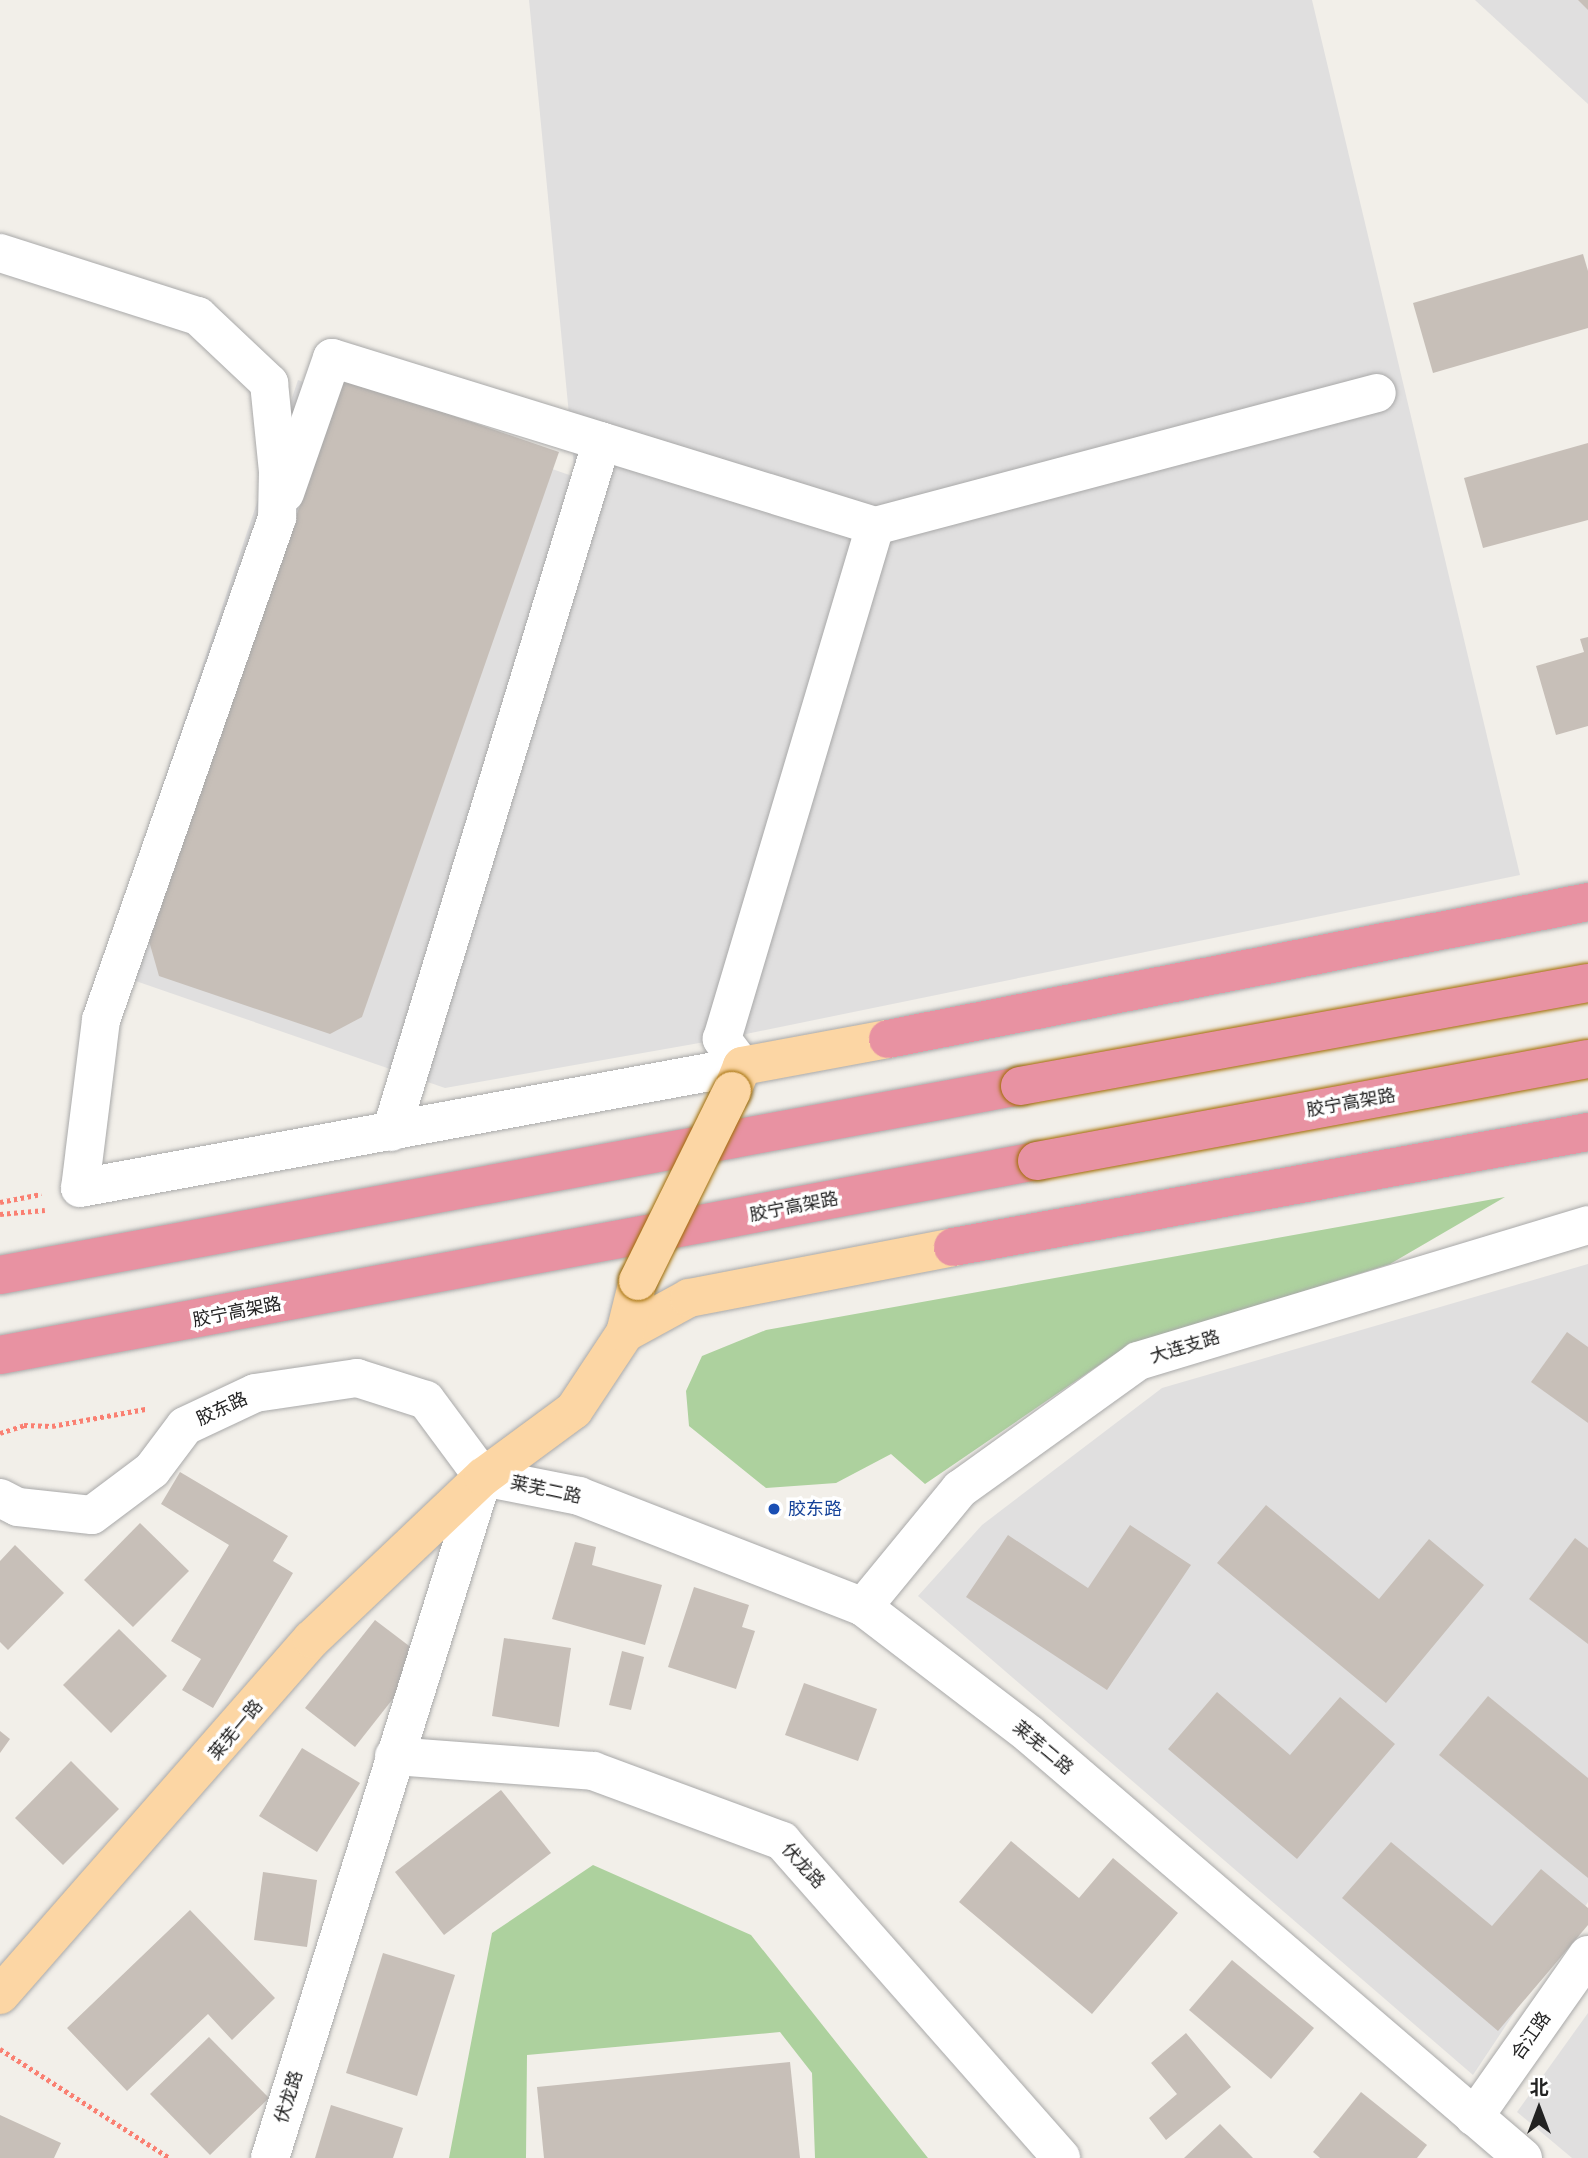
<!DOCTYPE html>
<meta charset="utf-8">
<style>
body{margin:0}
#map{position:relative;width:1588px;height:2158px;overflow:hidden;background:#f2efe9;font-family:"Work Sans","Noto Sans SC",sans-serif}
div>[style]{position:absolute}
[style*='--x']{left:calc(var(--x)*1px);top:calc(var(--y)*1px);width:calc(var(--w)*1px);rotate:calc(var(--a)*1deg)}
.residential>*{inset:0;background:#e0dfdf}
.forest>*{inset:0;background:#add19e}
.building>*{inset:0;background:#c7bfb8}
.path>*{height:4.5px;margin-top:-2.25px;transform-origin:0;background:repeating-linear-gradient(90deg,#fa8072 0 3.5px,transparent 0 7px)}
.roads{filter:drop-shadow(0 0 2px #a9a9a9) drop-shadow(0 0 2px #a9a9a9)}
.minor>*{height:38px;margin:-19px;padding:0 19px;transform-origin:19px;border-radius:19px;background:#fff}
.major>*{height:38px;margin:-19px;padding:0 19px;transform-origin:19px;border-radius:19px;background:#fcd6a4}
.highway>*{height:38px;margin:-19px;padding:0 19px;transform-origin:19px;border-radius:19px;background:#e892a2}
.bridges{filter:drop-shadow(0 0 2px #a06b00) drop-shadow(0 0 2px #a06b00)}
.major-bridge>*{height:38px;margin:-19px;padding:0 19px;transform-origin:19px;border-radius:19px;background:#fcd6a4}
.highway-bridge>*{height:38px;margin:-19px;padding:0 19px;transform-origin:19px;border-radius:19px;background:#e892a2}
.dots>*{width:19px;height:19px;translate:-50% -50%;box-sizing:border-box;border:4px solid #fff;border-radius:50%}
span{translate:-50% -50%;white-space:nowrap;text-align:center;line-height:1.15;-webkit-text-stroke:7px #fff;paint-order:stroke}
.street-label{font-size:18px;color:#222}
.transit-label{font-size:18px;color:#164399}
.left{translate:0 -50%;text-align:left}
.north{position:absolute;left:1504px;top:2074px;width:70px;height:70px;-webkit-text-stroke:5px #fff;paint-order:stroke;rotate:0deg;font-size:19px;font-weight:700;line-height:28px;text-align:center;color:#222}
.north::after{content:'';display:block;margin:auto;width:24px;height:32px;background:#222;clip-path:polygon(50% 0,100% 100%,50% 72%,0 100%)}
</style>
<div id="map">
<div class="residential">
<div style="clip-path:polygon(529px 0,1312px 0,1520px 875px,722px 1039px,445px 1088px,101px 969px,298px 380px,575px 477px)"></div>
<div style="clip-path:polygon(1475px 0,1588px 0,1588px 104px)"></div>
<div style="clip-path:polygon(1588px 1264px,1588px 1902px,1473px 2075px,918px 1596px,982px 1525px,1162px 1388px)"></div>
<div style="clip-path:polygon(1588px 2013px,1588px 2158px,1572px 2158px,1517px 2112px)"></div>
</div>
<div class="forest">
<div style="clip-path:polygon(1505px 1197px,1390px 1264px,1124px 1348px,925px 1484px,891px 1454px,836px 1483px,766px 1488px,689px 1426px,686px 1391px,702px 1356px,766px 1330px)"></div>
<div style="clip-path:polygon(593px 1865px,751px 1935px,928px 2158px,815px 2158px,812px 2073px,780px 2032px,527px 2055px,526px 2158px,449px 2158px,492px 1933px)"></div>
</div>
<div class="building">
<div style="clip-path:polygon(1578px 0,1588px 0,1588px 10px)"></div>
<div style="clip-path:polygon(1583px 254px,1588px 271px,1588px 328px,1433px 373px,1413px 303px)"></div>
<div style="clip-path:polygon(344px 378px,559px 452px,362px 1017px,330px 1034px,159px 976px,149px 941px)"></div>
<div style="clip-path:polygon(1588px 443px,1588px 520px,1483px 548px,1464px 478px)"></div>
<div style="clip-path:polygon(1588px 637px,1588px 726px,1556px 735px,1536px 666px,1584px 652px,1580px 639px)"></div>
<div style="clip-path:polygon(1567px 1332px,1588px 1347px,1588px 1423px,1531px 1382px)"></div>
<div style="clip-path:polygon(180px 1472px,288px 1536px,273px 1561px,293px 1573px,213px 1708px,182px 1690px,201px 1659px,171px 1641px,229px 1545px,161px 1504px)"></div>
<div style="clip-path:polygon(1266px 1505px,1379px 1599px,1429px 1539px,1484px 1585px,1386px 1703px,1217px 1563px)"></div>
<div style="clip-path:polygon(140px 1523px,189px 1571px,133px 1627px,84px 1580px)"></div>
<div style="clip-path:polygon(1130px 1525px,1191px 1565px,1107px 1690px,966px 1597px,1008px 1535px,1088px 1588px)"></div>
<div style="clip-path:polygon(1575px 1538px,1588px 1548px,1588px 1644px,1529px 1599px)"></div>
<div style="clip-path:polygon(575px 1542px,596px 1547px,592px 1565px,662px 1585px,645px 1645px,552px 1619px)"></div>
<div style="clip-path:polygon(15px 1545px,64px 1593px,8px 1650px,0 1642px,0 1561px)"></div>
<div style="clip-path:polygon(694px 1587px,749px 1605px,742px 1627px,755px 1631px,736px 1689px,668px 1667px)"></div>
<div style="clip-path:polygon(375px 1620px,425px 1658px,355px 1747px,305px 1708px)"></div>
<div style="clip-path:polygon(119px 1629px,167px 1676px,111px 1733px,63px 1685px)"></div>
<div style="clip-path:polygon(504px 1638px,571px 1648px,559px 1727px,492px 1716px)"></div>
<div style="clip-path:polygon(622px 1651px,644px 1657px,631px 1710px,609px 1705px)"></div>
<div style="clip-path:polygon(804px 1683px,877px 1709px,858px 1761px,785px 1735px)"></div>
<div style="clip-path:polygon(1217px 1692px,1290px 1755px,1340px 1697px,1395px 1744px,1297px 1859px,1168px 1749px)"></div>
<div style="clip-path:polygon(1488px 1696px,1588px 1778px,1588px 1878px,1439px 1755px)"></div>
<div style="clip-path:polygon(0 1731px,10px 1739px,0 1753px)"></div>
<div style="clip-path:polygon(302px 1748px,360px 1783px,317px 1852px,259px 1816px)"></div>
<div style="clip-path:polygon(71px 1761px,119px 1809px,63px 1865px,15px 1818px)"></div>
<div style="clip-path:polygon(501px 1790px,551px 1853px,444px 1935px,395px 1872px)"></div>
<div style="clip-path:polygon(1011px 1841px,1079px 1898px,1113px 1858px,1178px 1913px,1092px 2014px,959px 1902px)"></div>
<div style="clip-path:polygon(1391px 1842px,1492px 1926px,1541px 1869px,1588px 1908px,1588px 1925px,1498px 2031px,1342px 1898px)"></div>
<div style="clip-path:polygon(263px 1872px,317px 1880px,307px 1947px,254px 1940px)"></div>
<div style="clip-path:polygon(190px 1910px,275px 1998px,232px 2040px,208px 2014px,127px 2091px,67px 2028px)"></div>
<div style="clip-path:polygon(383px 1953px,455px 1975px,417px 2096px,346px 2073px)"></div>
<div style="clip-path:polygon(1232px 1960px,1314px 2028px,1271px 2079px,1189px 2010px)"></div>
<div style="clip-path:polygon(1186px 2033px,1231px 2087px,1166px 2140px,1149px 2118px,1177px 2094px,1151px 2063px)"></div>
<div style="clip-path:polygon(209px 2037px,269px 2098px,210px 2155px,150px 2094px)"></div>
<div style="clip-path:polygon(790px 2062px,800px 2158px,544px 2158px,537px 2087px)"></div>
<div style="clip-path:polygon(1361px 2092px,1427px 2145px,1417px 2158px,1320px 2158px,1313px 2152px)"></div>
<div style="clip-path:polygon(331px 2105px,403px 2128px,393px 2158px,315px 2158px)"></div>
<div style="clip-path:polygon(0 2115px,61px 2143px,54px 2158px,0 2158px)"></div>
<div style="clip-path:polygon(1220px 2124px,1253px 2158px,1184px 2158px)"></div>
</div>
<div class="path">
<div style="--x:0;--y:1202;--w:42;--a:-11"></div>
<div style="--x:0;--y:1214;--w:45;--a:-5.1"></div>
<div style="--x:0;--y:1433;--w:25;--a:-18"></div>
<div style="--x:24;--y:1425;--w:28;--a:2"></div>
<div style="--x:52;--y:1426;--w:96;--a:-10.3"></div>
<div style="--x:0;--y:2049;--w:202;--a:32.7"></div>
</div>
<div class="roads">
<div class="minor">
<div style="--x:0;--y:253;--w:208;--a:17.7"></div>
<div style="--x:198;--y:316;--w:98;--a:43.3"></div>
<div style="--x:269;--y:383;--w:88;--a:84.2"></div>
<div style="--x:278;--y:471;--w:47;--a:91.2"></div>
<div style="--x:277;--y:518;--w:532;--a:109.32"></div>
<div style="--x:101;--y:1020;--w:169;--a:97.1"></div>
<div style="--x:80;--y:1188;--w:673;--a:-10.44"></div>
<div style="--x:742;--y:1066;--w:34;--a:-127"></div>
<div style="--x:722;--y:1039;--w:535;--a:-73.39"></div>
<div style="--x:285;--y:493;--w:143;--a:-70.8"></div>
<div style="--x:332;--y:358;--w:568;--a:17.19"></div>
<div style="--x:875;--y:526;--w:519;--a:-14.84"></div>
<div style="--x:391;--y:1132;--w:722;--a:-73.02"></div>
<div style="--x:483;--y:1477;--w:98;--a:11.2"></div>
<div style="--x:579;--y:1496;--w:305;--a:21.3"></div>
<div style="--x:863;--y:1607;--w:209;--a:37.4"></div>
<div style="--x:1029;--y:1734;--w:651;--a:40.64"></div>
<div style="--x:0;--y:1498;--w:20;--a:27"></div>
<div style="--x:18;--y:1507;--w:74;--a:6.2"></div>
<div style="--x:92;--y:1515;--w:75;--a:-36.9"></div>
<div style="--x:152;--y:1470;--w:55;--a:-53.1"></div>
<div style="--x:185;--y:1426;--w:77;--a:-25.2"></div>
<div style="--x:255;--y:1393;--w:103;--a:-8.4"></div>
<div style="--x:357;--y:1378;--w:72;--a:17.7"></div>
<div style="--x:426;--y:1400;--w:96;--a:53.5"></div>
<div style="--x:863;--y:1607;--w:153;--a:-50.6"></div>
<div style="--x:960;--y:1489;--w:219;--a:-35.7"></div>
<div style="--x:1138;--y:1361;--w:470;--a:-16.8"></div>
<div style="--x:394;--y:1756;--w:200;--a:4.3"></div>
<div style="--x:593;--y:1771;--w:202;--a:20.3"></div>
<div style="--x:782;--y:1841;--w:422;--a:48.6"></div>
<div style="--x:1474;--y:2117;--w:198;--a:-54.9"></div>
<div style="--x:270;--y:2158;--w:714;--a:-72.63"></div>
</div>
<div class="major">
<div style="--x:732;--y:1091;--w:27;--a:-68"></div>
<div style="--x:742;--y:1066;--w:148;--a:-10.5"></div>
<div style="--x:625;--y:1333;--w:73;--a:-28.7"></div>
<div style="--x:689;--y:1298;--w:269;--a:-10.9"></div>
<div style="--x:0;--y:1995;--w:473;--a:-48.8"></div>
<div style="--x:312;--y:1639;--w:236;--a:-43.5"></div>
<div style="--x:483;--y:1477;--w:113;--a:-36.4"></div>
<div style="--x:574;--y:1410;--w:92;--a:-56.5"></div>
<div style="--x:625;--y:1333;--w:54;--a:-76"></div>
</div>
<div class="highway">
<div style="--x:888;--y:1039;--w:713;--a:-11.07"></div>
<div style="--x:953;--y:1247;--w:645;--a:-10.27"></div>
<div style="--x:0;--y:1275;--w:1037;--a:-10.5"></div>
<div style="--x:0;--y:1355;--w:1055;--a:-10.6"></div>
</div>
</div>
<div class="bridges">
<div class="major-bridge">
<div style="--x:638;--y:1281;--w:212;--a:-63.7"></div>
</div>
<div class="highway-bridge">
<div style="--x:1020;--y:1086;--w:577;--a:-10.28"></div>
<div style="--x:1037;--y:1161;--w:560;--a:-10.49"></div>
</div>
</div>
<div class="dots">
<div style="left:774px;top:1509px;background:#1a4fb4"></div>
</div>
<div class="street-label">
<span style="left:1351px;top:1103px;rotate:-10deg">胶宁高架路</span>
<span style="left:794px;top:1207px;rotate:-11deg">胶宁高架路</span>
<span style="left:237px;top:1312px;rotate:-11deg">胶宁高架路</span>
<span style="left:1185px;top:1347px;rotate:-17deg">大连支路</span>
<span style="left:222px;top:1409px;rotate:-25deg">胶东路</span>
<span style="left:546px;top:1490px;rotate:12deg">莱芜二路</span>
<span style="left:236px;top:1730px;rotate:-50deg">莱芜一路</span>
<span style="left:1043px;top:1748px;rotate:40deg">莱芜二路</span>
<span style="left:803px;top:1866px;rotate:47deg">伏龙路</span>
<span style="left:1531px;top:2036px;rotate:-55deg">合江路</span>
<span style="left:289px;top:2097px;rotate:-73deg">伏龙路</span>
</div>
<div class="transit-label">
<span class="left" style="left:788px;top:1509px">胶东路</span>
</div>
<div class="north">北</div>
</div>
